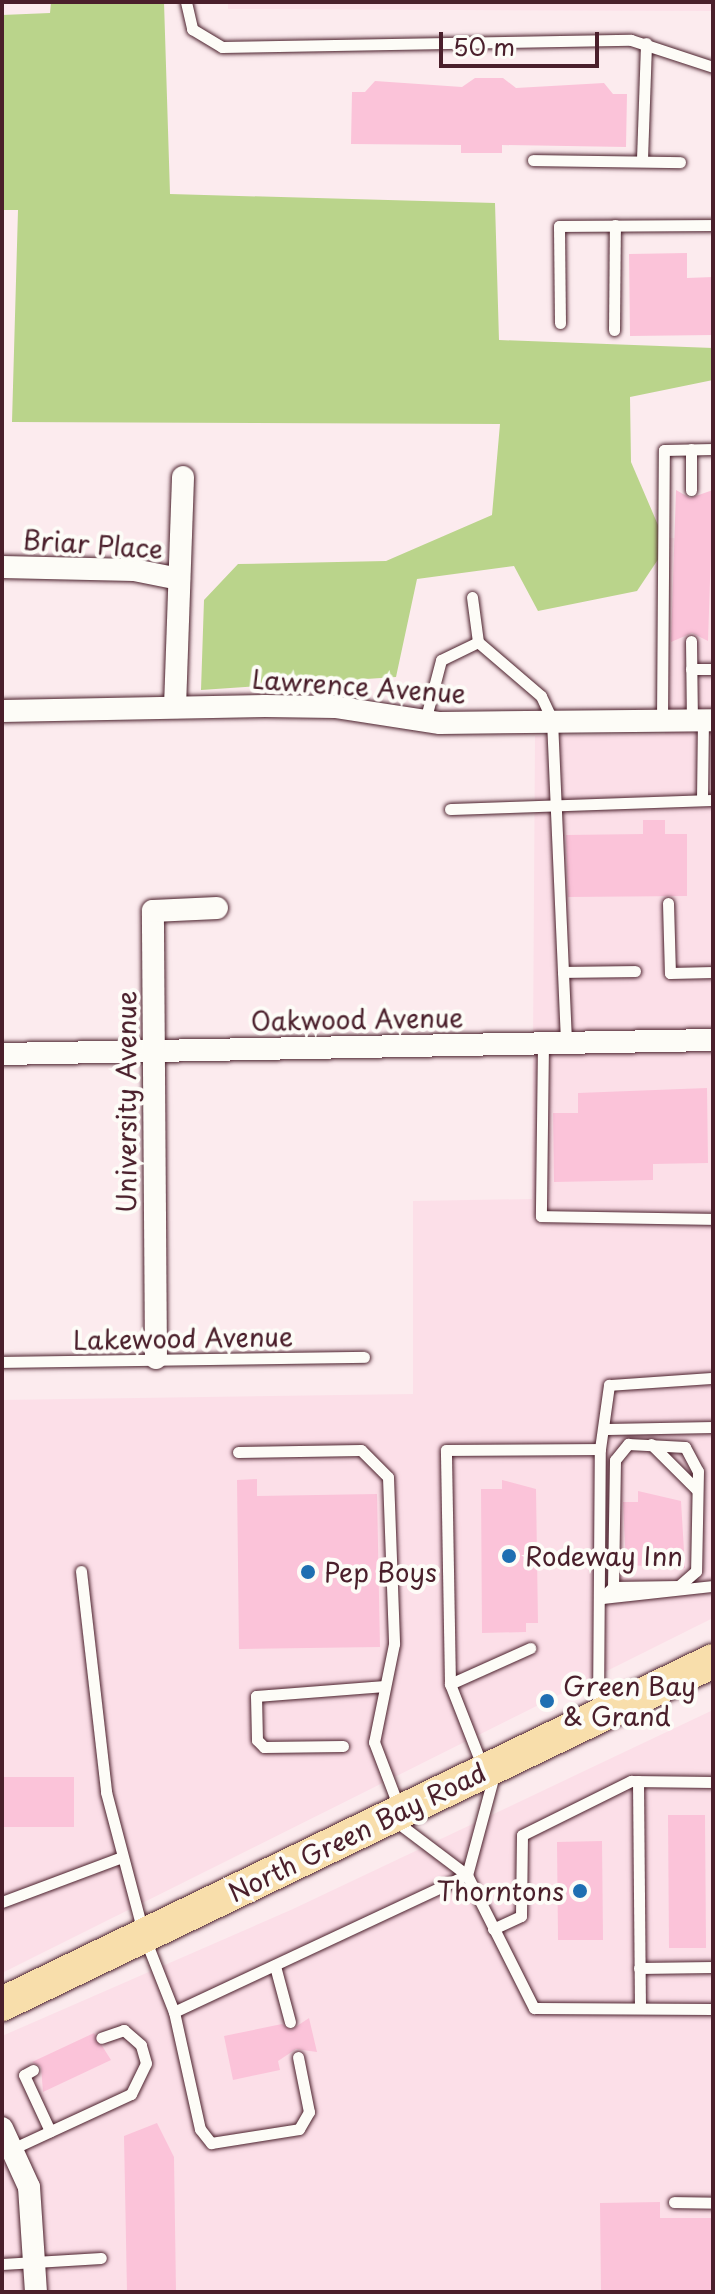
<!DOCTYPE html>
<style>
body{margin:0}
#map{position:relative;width:715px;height:2294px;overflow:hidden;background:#fcebee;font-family:"Playpen Sans",sans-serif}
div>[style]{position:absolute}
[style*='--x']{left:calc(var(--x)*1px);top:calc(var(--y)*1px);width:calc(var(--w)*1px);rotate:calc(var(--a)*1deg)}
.built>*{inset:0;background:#fcdfe8}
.green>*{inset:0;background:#bad48b}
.building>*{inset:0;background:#fbc3d9}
.roads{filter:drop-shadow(0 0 2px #4a1f2b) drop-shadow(0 0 2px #4a1f2b)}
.lane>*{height:11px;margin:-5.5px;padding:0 5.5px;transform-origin:5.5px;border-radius:5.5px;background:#fdfcf7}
.street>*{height:22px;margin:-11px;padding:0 11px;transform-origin:11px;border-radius:11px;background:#fdfcf7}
.primary>*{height:34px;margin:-17px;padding:0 17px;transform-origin:17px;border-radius:17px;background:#f8deab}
.dots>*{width:22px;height:22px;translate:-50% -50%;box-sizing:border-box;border:4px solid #fdfcf7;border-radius:50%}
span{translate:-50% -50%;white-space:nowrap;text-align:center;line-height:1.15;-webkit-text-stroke:8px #fdfcf7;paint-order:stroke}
.street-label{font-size:26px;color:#4a1f2b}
.poi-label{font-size:26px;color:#4a1f2b}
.left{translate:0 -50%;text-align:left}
.right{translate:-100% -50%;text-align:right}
.frame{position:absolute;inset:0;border:4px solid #4a1f2b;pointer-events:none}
.scale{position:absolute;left:439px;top:32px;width:160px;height:36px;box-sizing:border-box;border:4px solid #4a1f2b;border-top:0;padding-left:10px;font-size:24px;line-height:28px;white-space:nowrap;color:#4a1f2b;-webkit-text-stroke:6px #fdfcf7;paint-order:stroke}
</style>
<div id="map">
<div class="built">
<div style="clip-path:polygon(228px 2px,713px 2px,713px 11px,228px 9px)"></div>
<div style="clip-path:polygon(669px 538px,713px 538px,713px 1618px,2px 1973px,2px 1400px,413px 1394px,413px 1201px,532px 1199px,535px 736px,665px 734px)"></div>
<div style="clip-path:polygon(713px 1710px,713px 2292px,2px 2292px,2px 2036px,293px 1909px)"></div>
</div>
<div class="green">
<div style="clip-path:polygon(51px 2px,164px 2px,170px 194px,495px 203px,499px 340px,713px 348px,713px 380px,630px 397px,631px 462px,667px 546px,637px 591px,538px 611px,514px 566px,417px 579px,396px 677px,201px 690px,204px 600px,238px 564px,386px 561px,492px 515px,500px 424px,12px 422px,18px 210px,2px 210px,2px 15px,50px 13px)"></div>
</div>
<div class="building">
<div style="clip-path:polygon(475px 78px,503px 78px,516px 88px,604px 83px,613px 94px,627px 94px,626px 147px,502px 145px,502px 153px,461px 153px,461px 145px,351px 144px,352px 92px,365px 92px,375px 81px,462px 87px)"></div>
<div style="clip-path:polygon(687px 253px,687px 278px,713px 277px,713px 335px,630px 336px,629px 254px)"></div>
<div style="clip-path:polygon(676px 490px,690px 498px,713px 490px,708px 641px,692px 633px,671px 642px)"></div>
<div style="clip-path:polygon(643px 820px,665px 820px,665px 834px,687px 834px,687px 896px,568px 897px,566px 835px,643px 834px)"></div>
<div style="clip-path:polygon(707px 1088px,708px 1163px,653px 1164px,653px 1180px,554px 1182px,553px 1113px,578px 1113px,578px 1093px)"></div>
<div style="clip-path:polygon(257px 1479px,257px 1496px,377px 1494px,380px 1647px,239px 1649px,237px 1480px)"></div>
<div style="clip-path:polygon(502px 1480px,536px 1489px,538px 1623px,526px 1623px,526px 1632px,482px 1633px,481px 1489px,502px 1489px)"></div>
<div style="clip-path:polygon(638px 1491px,681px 1501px,685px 1568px,626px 1565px,623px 1502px,638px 1502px)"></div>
<div style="clip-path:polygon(2px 1777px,74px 1777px,74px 1827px,2px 1827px)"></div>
<div style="clip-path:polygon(668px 1815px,705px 1815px,706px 1948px,669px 1948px)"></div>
<div style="clip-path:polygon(602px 1841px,603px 1940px,558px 1940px,557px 1842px)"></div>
<div style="clip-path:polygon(309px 2018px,317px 2052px,296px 2049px,278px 2061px,280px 2070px,233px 2080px,224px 2036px,282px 2024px,291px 2030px)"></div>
<div style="clip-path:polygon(94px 2033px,111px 2060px,43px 2092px,41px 2067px,32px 2062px)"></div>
<div style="clip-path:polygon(157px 2123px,174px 2157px,176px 2292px,127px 2292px,124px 2136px)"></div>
<div style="clip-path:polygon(660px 2202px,660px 2218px,713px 2218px,713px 2292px,601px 2292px,600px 2203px)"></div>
</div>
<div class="roads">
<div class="lane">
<div style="--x:186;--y:2;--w:28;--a:77"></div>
<div style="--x:192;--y:29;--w:35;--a:31"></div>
<div style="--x:222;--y:47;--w:409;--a:-1"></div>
<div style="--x:631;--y:40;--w:86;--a:18.2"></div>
<div style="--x:642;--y:159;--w:116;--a:-88"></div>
<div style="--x:533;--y:160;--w:147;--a:0.8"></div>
<div style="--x:560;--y:323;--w:97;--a:-90.6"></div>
<div style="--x:559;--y:226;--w:154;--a:-0.4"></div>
<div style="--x:614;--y:330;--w:105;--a:-89.5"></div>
<div style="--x:691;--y:449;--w:41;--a:90"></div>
<div style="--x:472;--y:597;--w:45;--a:82.4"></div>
<div style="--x:478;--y:642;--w:83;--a:40.6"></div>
<div style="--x:541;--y:696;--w:26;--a:65"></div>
<div style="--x:552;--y:720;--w:323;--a:87.5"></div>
<div style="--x:691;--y:641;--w:79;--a:89.3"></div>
<div style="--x:691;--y:669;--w:22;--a:0"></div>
<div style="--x:662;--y:720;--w:270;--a:-89.6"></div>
<div style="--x:664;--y:450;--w:49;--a:-1.2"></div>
<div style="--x:425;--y:721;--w:63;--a:-75.3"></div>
<div style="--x:441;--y:660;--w:41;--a:-25.9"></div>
<div style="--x:702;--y:800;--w:80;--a:-89.3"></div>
<div style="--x:450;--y:809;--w:263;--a:-2"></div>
<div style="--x:668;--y:903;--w:70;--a:88.4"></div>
<div style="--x:670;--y:973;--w:43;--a:-1.3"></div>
<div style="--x:563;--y:972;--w:72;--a:-0.8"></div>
<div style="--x:543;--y:1043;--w:173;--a:90.7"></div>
<div style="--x:541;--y:1216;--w:172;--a:1"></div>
<div style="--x:2;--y:1362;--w:362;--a:-0.8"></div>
<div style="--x:607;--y:1429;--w:106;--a:-1.1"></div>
<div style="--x:651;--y:1444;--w:65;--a:45"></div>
<div style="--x:238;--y:1452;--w:123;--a:-0.9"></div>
<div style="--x:361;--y:1450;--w:38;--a:45"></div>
<div style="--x:388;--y:1477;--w:167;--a:87.9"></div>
<div style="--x:394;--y:1644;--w:100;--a:101.5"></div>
<div style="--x:374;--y:1742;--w:73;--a:69.1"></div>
<div style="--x:81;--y:1571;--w:222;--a:83.5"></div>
<div style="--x:106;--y:1792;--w:149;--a:75.2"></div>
<div style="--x:144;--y:1936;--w:82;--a:68.5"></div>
<div style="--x:174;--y:2012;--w:120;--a:77.5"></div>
<div style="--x:200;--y:2129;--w:18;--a:52"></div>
<div style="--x:211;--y:2143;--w:89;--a:-9"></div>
<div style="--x:299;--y:2129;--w:20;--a:-60"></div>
<div style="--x:309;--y:2112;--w:56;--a:-101.3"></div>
<div style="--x:602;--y:1598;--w:16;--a:-45"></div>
<div style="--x:613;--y:1587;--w:127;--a:-89.1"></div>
<div style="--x:615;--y:1460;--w:21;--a:-51"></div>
<div style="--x:628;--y:1444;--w:57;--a:3"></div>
<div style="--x:685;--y:1447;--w:27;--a:62"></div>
<div style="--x:698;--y:1471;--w:100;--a:91.1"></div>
<div style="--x:696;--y:1571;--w:23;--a:139"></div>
<div style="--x:679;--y:1586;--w:66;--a:179.1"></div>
<div style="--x:602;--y:1598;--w:112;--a:-6.2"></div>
<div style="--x:450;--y:1684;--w:88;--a:-24.2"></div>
<div style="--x:598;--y:1709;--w:260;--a:-89.6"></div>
<div style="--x:600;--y:1449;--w:65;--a:-82"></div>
<div style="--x:609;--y:1385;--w:104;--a:-3.9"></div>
<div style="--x:343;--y:1746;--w:79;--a:179.3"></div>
<div style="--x:264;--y:1747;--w:10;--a:-135"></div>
<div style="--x:257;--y:1740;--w:44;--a:-91.3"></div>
<div style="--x:256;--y:1696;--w:129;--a:-4.4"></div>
<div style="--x:483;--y:1768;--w:90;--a:-111.4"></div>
<div style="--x:450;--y:1684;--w:234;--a:-91"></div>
<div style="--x:446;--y:1450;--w:154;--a:-0.4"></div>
<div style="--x:638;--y:1781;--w:227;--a:89.5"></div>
<div style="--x:394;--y:1820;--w:91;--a:37"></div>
<div style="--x:467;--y:1875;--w:149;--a:63.3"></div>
<div style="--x:534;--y:2008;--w:179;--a:0.3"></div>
<div style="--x:467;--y:1875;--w:104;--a:-74.9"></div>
<div style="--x:2;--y:1902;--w:128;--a:-20.6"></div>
<div style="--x:493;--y:1929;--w:31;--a:-25"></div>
<div style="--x:521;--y:1916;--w:81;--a:-89.3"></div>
<div style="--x:522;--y:1835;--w:122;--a:-26.4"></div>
<div style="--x:631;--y:1781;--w:82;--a:0.7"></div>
<div style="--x:275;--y:1966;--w:58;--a:75"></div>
<div style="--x:639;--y:1968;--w:74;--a:-0.8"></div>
<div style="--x:174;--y:2012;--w:323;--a:-25.1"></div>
<div style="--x:33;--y:2070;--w:10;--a:151"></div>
<div style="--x:24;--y:2075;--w:62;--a:65.1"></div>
<div style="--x:12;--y:2149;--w:131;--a:-24.8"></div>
<div style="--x:131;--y:2094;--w:34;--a:-64"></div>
<div style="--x:146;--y:2063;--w:19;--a:-106"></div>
<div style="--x:141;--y:2045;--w:23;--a:-139"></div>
<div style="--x:124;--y:2030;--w:24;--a:161"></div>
<div style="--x:674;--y:2202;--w:39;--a:1"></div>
<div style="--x:2;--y:2264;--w:99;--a:-3.5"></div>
</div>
<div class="street">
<div style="--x:2;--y:567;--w:132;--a:1.3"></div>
<div style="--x:134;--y:570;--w:46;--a:11.3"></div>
<div style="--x:175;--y:707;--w:230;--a:-88"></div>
<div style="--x:2;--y:711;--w:263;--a:-1.1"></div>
<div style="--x:265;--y:706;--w:70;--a:0.8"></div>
<div style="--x:335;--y:707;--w:106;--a:8.7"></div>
<div style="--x:440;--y:723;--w:273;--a:-0.6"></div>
<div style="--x:2;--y:1054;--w:711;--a:-1.13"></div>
<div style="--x:156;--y:1358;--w:447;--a:-90.4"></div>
<div style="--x:153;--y:911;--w:64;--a:-2.7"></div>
<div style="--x:2;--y:2128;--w:65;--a:65.4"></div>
<div style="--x:29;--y:2187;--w:105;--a:86.2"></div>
</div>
<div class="primary">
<div style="--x:2;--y:2004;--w:789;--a:-25.75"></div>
</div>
</div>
<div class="dots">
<div style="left:509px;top:1556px;background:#1f6fb2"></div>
<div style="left:308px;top:1572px;background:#1f6fb2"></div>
<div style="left:547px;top:1701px;background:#1f6fb2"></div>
<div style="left:580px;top:1891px;background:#1f6fb2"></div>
</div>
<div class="street-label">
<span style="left:93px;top:544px;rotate:4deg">Briar Place</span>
<span style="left:359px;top:686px;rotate:4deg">Lawrence Avenue</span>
<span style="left:357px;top:1019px;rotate:-1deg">Oakwood Avenue</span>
<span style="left:126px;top:1102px;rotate:-90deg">University Avenue</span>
<span style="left:183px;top:1338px;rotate:-1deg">Lakewood Avenue</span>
<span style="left:357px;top:1832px;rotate:-26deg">North Green Bay Road</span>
</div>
<div class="poi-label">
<span class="left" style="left:525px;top:1556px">Rodeway Inn</span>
<span class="left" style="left:324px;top:1572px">Pep Boys</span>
<span class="left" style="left:563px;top:1701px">Green Bay<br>&amp; Grand</span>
<span class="right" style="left:564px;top:1891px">Thorntons</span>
</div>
<div class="frame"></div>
<div class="scale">50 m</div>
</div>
